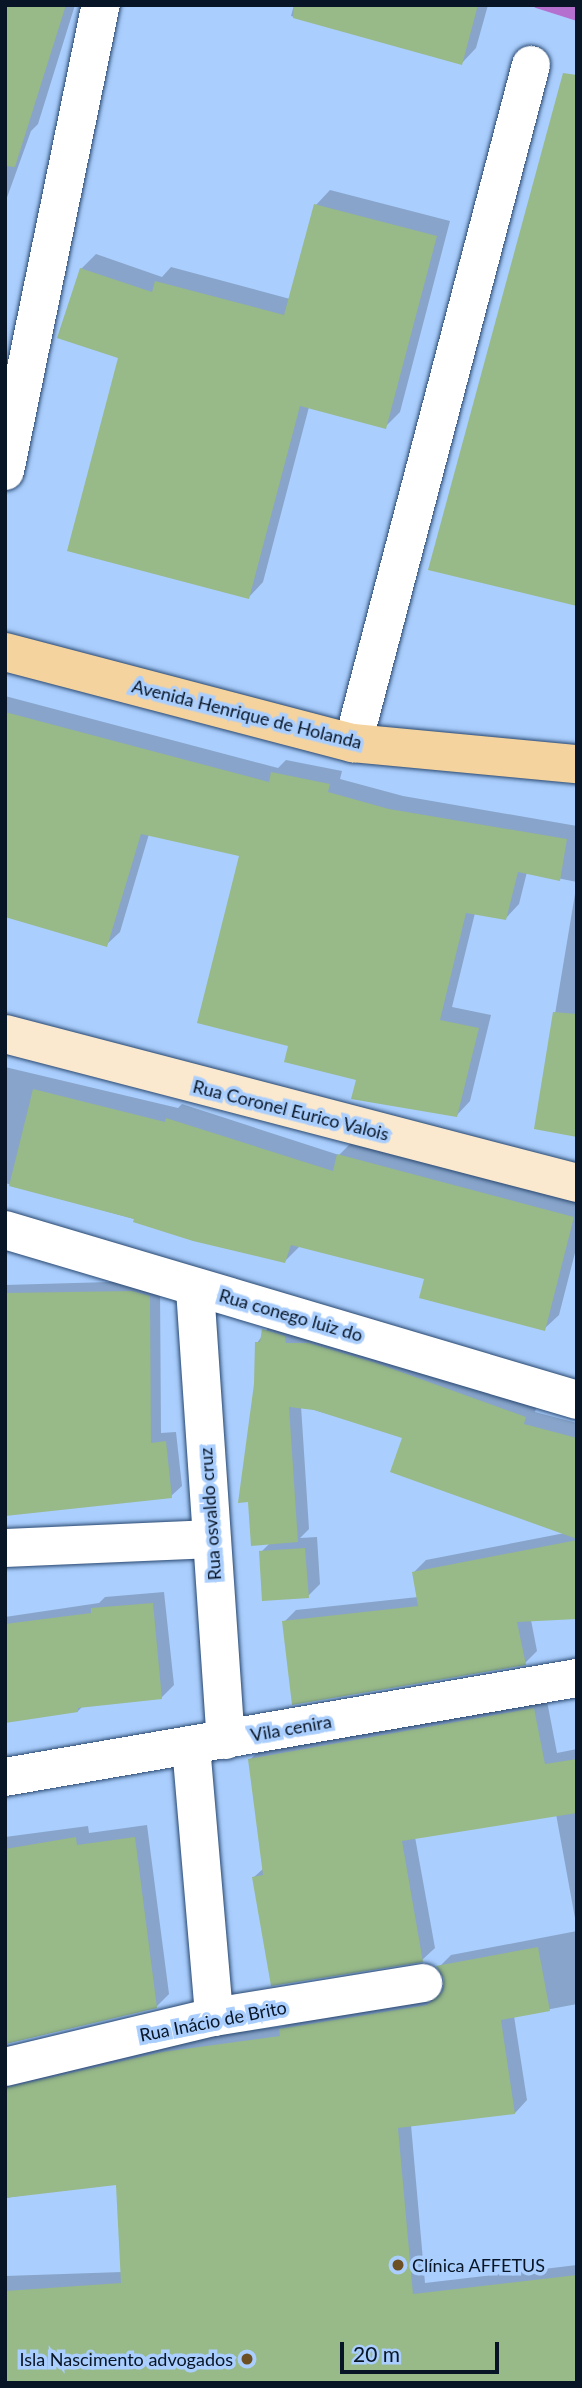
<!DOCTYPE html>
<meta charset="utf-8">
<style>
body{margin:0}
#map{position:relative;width:582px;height:2388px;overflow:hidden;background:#aacefd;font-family:Lato,sans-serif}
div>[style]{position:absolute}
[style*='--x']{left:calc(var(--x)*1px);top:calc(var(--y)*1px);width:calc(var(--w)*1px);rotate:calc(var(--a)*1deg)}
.forest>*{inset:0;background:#b46fcf}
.shadow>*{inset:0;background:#0003}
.building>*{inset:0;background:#98b988}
.roads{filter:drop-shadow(0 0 2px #28476f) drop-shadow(0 0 2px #28476f)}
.minor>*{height:38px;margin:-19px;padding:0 19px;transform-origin:19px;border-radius:19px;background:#fff}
.secondary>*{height:38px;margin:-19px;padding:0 19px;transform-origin:19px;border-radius:19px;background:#fae9cf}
.primary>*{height:38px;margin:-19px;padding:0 19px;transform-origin:19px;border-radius:19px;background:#f5d39f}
.dots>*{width:19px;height:19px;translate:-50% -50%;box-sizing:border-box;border:4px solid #aacefd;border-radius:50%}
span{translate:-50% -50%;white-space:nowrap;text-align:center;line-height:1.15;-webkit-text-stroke:7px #aacefd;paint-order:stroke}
.street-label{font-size:18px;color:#081526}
.poi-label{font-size:18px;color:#081526}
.left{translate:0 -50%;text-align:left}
.right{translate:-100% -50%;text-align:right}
.frame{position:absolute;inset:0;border:7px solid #081526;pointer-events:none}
.scale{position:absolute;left:340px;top:2342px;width:159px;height:32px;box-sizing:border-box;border:4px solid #081526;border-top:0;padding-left:9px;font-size:21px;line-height:24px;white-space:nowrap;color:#081526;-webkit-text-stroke:5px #aacefd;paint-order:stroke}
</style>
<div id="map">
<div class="forest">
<div style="clip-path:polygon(530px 5px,577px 5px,577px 21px,536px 8px)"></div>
</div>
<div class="shadow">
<div style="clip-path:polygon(5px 5px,75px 5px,38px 124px,31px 131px,5px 203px)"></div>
<div style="clip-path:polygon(294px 5px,488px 5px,476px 48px,461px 64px,291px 16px)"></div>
<div style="clip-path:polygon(330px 190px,450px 221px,400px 412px,385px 427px,309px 407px,263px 582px,249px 597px,120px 357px,81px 269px,96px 254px,162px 277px,171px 267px,290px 299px,316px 205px)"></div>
<div style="clip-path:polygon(5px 696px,278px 768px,286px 760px,342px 771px,340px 779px,403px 796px,577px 826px,577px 1134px,536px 1128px,577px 882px,527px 872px,519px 904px,506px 918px,475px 913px,452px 1007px,491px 1015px,470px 1101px,457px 1115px,358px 1078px,290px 1045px,241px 854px,149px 834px,120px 932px,106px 945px,5px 916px)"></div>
<div style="clip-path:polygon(5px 1067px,178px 1108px,182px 1104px,339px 1155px,353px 1141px,577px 1200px,577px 1245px,559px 1315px,544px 1329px,426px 1278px,300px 1246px,285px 1261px,5px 1183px)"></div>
<div style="clip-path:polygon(144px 1281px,160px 1286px,161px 1433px,176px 1432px,182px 1486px,171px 1496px,5px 1514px,5px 1285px)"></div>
<div style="clip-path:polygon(275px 1318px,537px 1405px,535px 1412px,577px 1423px,577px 1618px,531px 1620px,537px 1651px,525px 1663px,284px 1622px,296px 1610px,418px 1597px,414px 1572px,426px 1560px,565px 1533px,405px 1437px,301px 1406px,309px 1529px,300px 1538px,317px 1537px,320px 1584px,308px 1596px,261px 1552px,270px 1543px,256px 1384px,257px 1343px)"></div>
<div style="clip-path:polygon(164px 1592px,174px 1685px,162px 1697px,83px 1706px,78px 1711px,5px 1721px,5px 1617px,99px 1603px,105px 1597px)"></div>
<div style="clip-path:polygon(546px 1696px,557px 1753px,577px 1749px,577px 1929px,556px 1814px,415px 1837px,435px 1948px,422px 1960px,254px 1877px,264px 1868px,250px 1760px,262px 1747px)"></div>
<div style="clip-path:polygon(147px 1825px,169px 1994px,156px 2007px,5px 2044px,5px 1837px,88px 1826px,89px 1833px)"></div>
<div style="clip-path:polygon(577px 1931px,577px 2004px,514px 2016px,527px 2100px,515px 2113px,411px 2125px,425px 2283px,577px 2265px,577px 2383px,5px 2383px,5px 2276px,122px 2272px,117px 2182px,5px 2198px,5px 2084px,176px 2040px,284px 2026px,293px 2017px,441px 1993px,446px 1978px,439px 1967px,451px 1955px)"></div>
</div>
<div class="building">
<div style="clip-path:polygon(5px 5px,66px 5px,15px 167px,5px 166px)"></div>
<div style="clip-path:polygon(294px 5px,478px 5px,462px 65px,293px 18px)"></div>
<div style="clip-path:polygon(563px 73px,577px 75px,577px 606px,428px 570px)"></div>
<div style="clip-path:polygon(314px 204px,437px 236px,386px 429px,300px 406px,249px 599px,67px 551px,118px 358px,57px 338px,80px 268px,152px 292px,155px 281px,284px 315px)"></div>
<div style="clip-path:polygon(5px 712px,269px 782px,271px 772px,330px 784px,328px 792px,389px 809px,567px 839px,560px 881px,518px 872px,506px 920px,466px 913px,440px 1020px,479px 1028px,457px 1117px,351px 1099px,356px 1080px,284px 1062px,288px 1046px,197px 1023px,239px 856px,141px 834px,107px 947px,5px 917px)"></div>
<div style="clip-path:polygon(553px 1012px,577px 1014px,577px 1137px,534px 1129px)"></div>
<div style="clip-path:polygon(33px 1089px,165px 1122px,166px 1118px,333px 1171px,337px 1154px,574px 1217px,545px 1331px,419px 1298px,424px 1279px,291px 1245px,285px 1263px,193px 1241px,133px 1222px,134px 1219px,9px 1186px)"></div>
<div style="clip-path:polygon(132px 1291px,150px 1296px,151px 1443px,166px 1441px,172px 1498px,5px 1516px,5px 1293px)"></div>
<div style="clip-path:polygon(262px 1329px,285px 1336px,286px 1343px,309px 1343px,376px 1363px,526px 1417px,524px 1424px,577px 1438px,577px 1539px,390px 1472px,402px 1438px,314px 1410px,289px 1407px,298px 1542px,251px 1546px,248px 1502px,238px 1503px,254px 1384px,255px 1342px,260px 1342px)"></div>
<div style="clip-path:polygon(577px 1540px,577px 1619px,517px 1622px,526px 1665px,292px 1705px,282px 1621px,418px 1606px,412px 1572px)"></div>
<div style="clip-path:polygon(305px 1548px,309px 1598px,262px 1601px,259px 1551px)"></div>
<div style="clip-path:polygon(153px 1603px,162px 1699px,78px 1708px,78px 1712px,5px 1723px,5px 1624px,91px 1613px,91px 1608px)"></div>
<div style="clip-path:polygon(534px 1708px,545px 1764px,577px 1759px,577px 1813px,402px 1841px,423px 1962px,271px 1986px,252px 1877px,263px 1875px,248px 1759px)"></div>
<div style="clip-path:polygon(76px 1837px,77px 1845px,135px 1837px,157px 2008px,5px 2044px,5px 1849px)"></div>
<div style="clip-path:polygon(538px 1947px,550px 2011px,501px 2020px,515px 2114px,398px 2128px,413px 2294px,577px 2275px,577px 2383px,5px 2383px,5px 2291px,121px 2283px,116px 2185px,5px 2198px,5px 2088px,162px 2052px,280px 2036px,279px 2029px,427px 2005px,444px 1990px,444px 1979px,436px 1966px)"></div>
</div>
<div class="roads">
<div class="minor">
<div style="--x:5;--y:471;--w:476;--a:-78.4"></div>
<div style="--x:353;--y:743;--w:701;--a:-75.29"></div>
<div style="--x:5;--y:1230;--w:597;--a:16.55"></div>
<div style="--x:195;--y:1289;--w:452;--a:86.1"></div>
<div style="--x:5;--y:1548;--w:206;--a:-2.5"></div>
<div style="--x:191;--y:1746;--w:272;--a:85.1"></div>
<div style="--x:5;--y:1777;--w:581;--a:-9.82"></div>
<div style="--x:5;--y:2067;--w:215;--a:-13.5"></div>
<div style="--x:214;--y:2017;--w:212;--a:-9.2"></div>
</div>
<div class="secondary">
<div style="--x:5;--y:1034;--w:591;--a:14.6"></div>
</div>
<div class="primary">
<div style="--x:5;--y:652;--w:360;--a:14.7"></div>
<div style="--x:353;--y:743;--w:225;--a:5.4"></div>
</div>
</div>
<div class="dots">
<div style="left:398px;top:2265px;background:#6c5023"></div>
<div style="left:247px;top:2359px;background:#6c5023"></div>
</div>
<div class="street-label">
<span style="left:247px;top:714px;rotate:14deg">Avenida Henrique de Holanda</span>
<span style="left:291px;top:1110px;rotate:14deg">Rua Coronel Eurico Valois</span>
<span style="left:291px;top:1315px;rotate:16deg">Rua conego luiz do</span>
<span style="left:210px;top:1514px;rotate:-94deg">Rua osvaldo cruz</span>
<span style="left:291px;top:1728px;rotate:-10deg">Vila cenira</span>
<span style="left:213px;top:2021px;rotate:-11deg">Rua Inácio de Brito</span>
</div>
<div class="poi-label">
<span class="left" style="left:412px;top:2265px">Clínica AFFETUS</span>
<span class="right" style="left:233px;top:2359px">Isla Nascimento advogados</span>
</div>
<div class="frame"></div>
<div class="scale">20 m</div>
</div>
